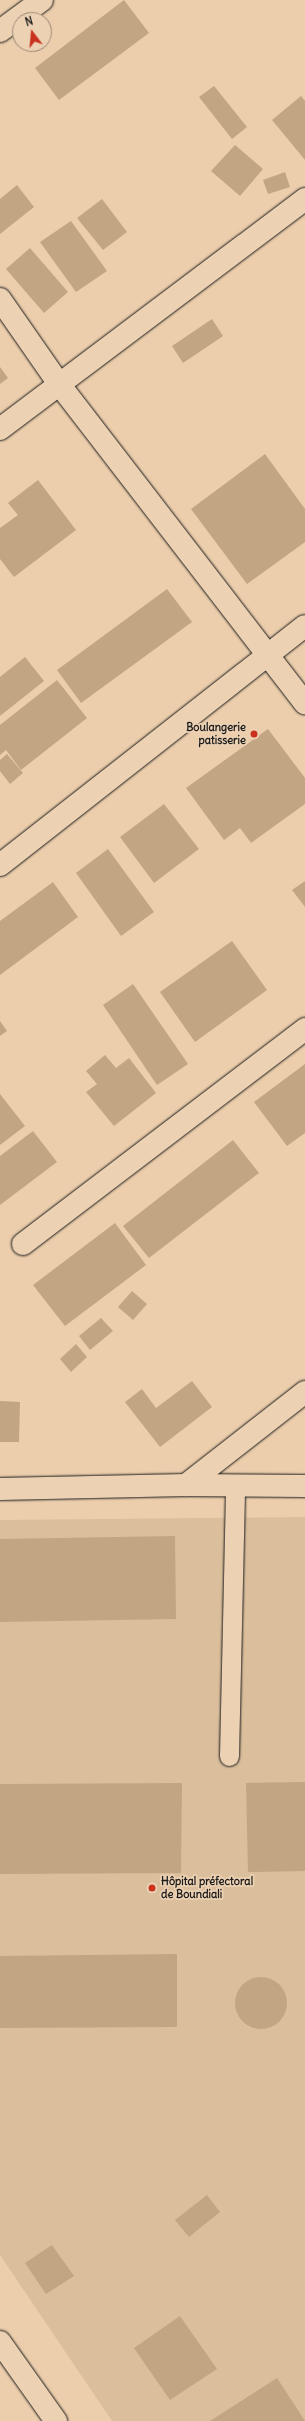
<!DOCTYPE html>
<meta charset="utf-8">
<style>
body{margin:0}
#map{position:relative;width:305px;height:2421px;overflow:hidden;background:#ecceac;font-family:Delius,sans-serif}
div>[style]{position:absolute}
[style*='--x']{left:calc(var(--x)*1px);top:calc(var(--y)*1px);width:calc(var(--w)*1px);rotate:calc(var(--a)*1deg)}
.built>*{inset:0;background:#dbbf9c}
.building>*{inset:0;background:#c2a582}
.round{border-radius:50%}
.roads{filter:drop-shadow(0 0 1px #1c1c1c) drop-shadow(0 0 1px #1c1c1c)}
.service>*{height:19px;margin:-9.5px;padding:0 9.5px;transform-origin:9.5px;border-radius:9.5px;background:#ecd1b3}
.minor>*{height:22px;margin:-11px;padding:0 11px;transform-origin:11px;border-radius:11px;background:#ecd1b3}
.tertiary>*{height:22px;margin:-11px;padding:0 11px;transform-origin:11px;border-radius:11px;background:#ecd1b3}
.dots>*{width:11px;height:11px;translate:-50% -50%;box-sizing:border-box;border:2px solid #ecd1b3;border-radius:50%}
span{translate:-50% -50%;white-space:nowrap;text-align:center;line-height:1.15;-webkit-text-stroke:3.5px #ecd1b3;paint-order:stroke}
.poi-label{font-size:11px;color:#1c1c1c;font-weight:700}
.right{translate:-100% -50%;text-align:right}
.left{translate:0 -50%;text-align:left}
.north{position:absolute;left:12px;top:12px;width:40px;height:40px;box-sizing:border-box;background:#ecd1b3;border:1px solid #998977;border-radius:50%;rotate:344deg;font-size:11px;font-weight:700;line-height:16px;text-align:center;color:#1c1c1c}
.north::after{content:'';display:block;margin:auto;width:14px;height:18px;background:#c8321e;clip-path:polygon(50% 0,100% 100%,50% 72%,0 100%)}
</style>
<div id="map">
<div class="built">
<div style="clip-path:polygon(305px 1517px,305px 2421px,112px 2421px,0 2255px,0 1520px)"></div>
</div>
<div class="building">
<div style="clip-path:polygon(124px 0,149px 33px,59px 100px,35px 68px)"></div>
<div style="clip-path:polygon(214px 86px,247px 127px,232px 139px,199px 97px)"></div>
<div style="clip-path:polygon(301px 96px,305px 101px,305px 160px,272px 120px)"></div>
<div style="clip-path:polygon(235px 145px,263px 169px,240px 196px,211px 171px)"></div>
<div style="clip-path:polygon(285px 172px,290px 187px,268px 194px,263px 180px)"></div>
<div style="clip-path:polygon(17px 185px,34px 207px,0 234px,0 199px)"></div>
<div style="clip-path:polygon(102px 199px,127px 232px,103px 250px,77px 218px)"></div>
<div style="clip-path:polygon(71px 221px,107px 271px,76px 292px,40px 242px)"></div>
<div style="clip-path:polygon(30px 248px,68px 292px,44px 313px,6px 269px)"></div>
<div style="clip-path:polygon(212px 319px,223px 336px,183px 363px,172px 346px)"></div>
<div style="clip-path:polygon(0 367px,8px 378px,0 384px)"></div>
<div style="clip-path:polygon(265px 454px,305px 509px,305px 542px,247px 584px,191px 509px)"></div>
<div style="clip-path:polygon(38px 480px,76px 530px,14px 577px,0 559px,0 528px,18px 515px,8px 503px)"></div>
<div style="clip-path:polygon(167px 589px,192px 622px,81px 703px,57px 670px)"></div>
<div style="clip-path:polygon(25px 657px,44px 681px,0 716px,0 677px)"></div>
<div style="clip-path:polygon(57px 680px,87px 718px,21px 770px,6px 750px,0 755px,0 725px)"></div>
<div style="clip-path:polygon(268px 729px,305px 778px,305px 804px,251px 843px,240px 828px,224px 840px,186px 788px)"></div>
<div style="clip-path:polygon(7px 754px,23px 773px,10px 784px,0 771px,0 760px)"></div>
<div style="clip-path:polygon(164px 804px,199px 849px,154px 883px,120px 837px)"></div>
<div style="clip-path:polygon(108px 849px,154px 912px,121px 936px,76px 873px)"></div>
<div style="clip-path:polygon(305px 881px,305px 907px,292px 890px)"></div>
<div style="clip-path:polygon(53px 882px,78px 917px,0 975px,0 921px)"></div>
<div style="clip-path:polygon(232px 941px,267px 990px,195px 1042px,160px 992px)"></div>
<div style="clip-path:polygon(133px 984px,188px 1064px,157px 1085px,103px 1005px)"></div>
<div style="clip-path:polygon(0 1021px,7px 1031px,0 1036px)"></div>
<div style="clip-path:polygon(105px 1055px,116px 1068px,129px 1058px,156px 1093px,114px 1126px,86px 1092px,97px 1084px,86px 1071px)"></div>
<div style="clip-path:polygon(305px 1064px,305px 1133px,287px 1146px,254px 1102px)"></div>
<div style="clip-path:polygon(0 1094px,25px 1126px,0 1145px)"></div>
<div style="clip-path:polygon(33px 1131px,57px 1162px,0 1205px,0 1156px)"></div>
<div style="clip-path:polygon(233px 1140px,259px 1173px,149px 1258px,123px 1226px)"></div>
<div style="clip-path:polygon(115px 1223px,146px 1265px,65px 1326px,33px 1285px)"></div>
<div style="clip-path:polygon(132px 1291px,147px 1304px,133px 1320px,118px 1307px)"></div>
<div style="clip-path:polygon(101px 1318px,113px 1331px,90px 1350px,79px 1336px)"></div>
<div style="clip-path:polygon(76px 1344px,87px 1357px,71px 1372px,60px 1359px)"></div>
<div style="clip-path:polygon(192px 1381px,212px 1407px,160px 1447px,125px 1402px,142px 1389px,156px 1408px)"></div>
<div style="clip-path:polygon(0 1401px,20px 1402px,19px 1442px,0 1442px)"></div>
<div style="clip-path:polygon(175px 1536px,176px 1619px,0 1622px,0 1539px)"></div>
<div style="clip-path:polygon(305px 1782px,305px 1871px,248px 1872px,246px 1783px)"></div>
<div style="clip-path:polygon(182px 1783px,181px 1873px,0 1874px,0 1784px)"></div>
<div style="clip-path:polygon(177px 1954px,177px 2027px,0 2028px,0 1956px)"></div>
<div class="round" style="left:235px;top:1977px;width:52px;height:52px"></div>
<div style="clip-path:polygon(207px 2195px,220px 2212px,189px 2237px,175px 2220px)"></div>
<div style="clip-path:polygon(52px 2245px,74px 2276px,46px 2294px,25px 2263px)"></div>
<div style="clip-path:polygon(180px 2316px,217px 2369px,170px 2400px,134px 2348px)"></div>
<div style="clip-path:polygon(277px 2378px,305px 2421px,210px 2421px)"></div>
</div>
<div class="roads">
<div class="service">
<div style="--x:229;--y:1756;--w:270;--a:-88.7"></div>
</div>
<div class="minor">
<div style="--x:0;--y:31;--w:52;--a:-36.4"></div>
<div style="--x:0;--y:299;--w:103;--a:55.2"></div>
<div style="--x:59;--y:384;--w:403;--a:52.4"></div>
<div style="--x:0;--y:429;--w:382;--a:-37"></div>
<div style="--x:23;--y:1244;--w:355;--a:-37.3"></div>
<div style="--x:186;--y:1485;--w:151;--a:-38"></div>
<div style="--x:0;--y:2342;--w:97;--a:54.7"></div>
</div>
<div class="tertiary">
<div style="--x:0;--y:865;--w:387;--a:-38.1"></div>
<div style="--x:0;--y:1489;--w:186;--a:-1.2"></div>
<div style="--x:186;--y:1485;--w:119;--a:0.5"></div>
</div>
</div>
<div class="dots">
<div style="left:254px;top:734px;background:#c8321e"></div>
<div style="left:152px;top:1888px;background:#c8321e"></div>
</div>
<div class="poi-label">
<span class="right" style="left:246px;top:734px">Boulangerie<br>patisserie</span>
<span class="left" style="left:161px;top:1888px">Hôpital préfectoral<br>de Boundiali</span>
</div>
<div class="north">N</div>
</div>
